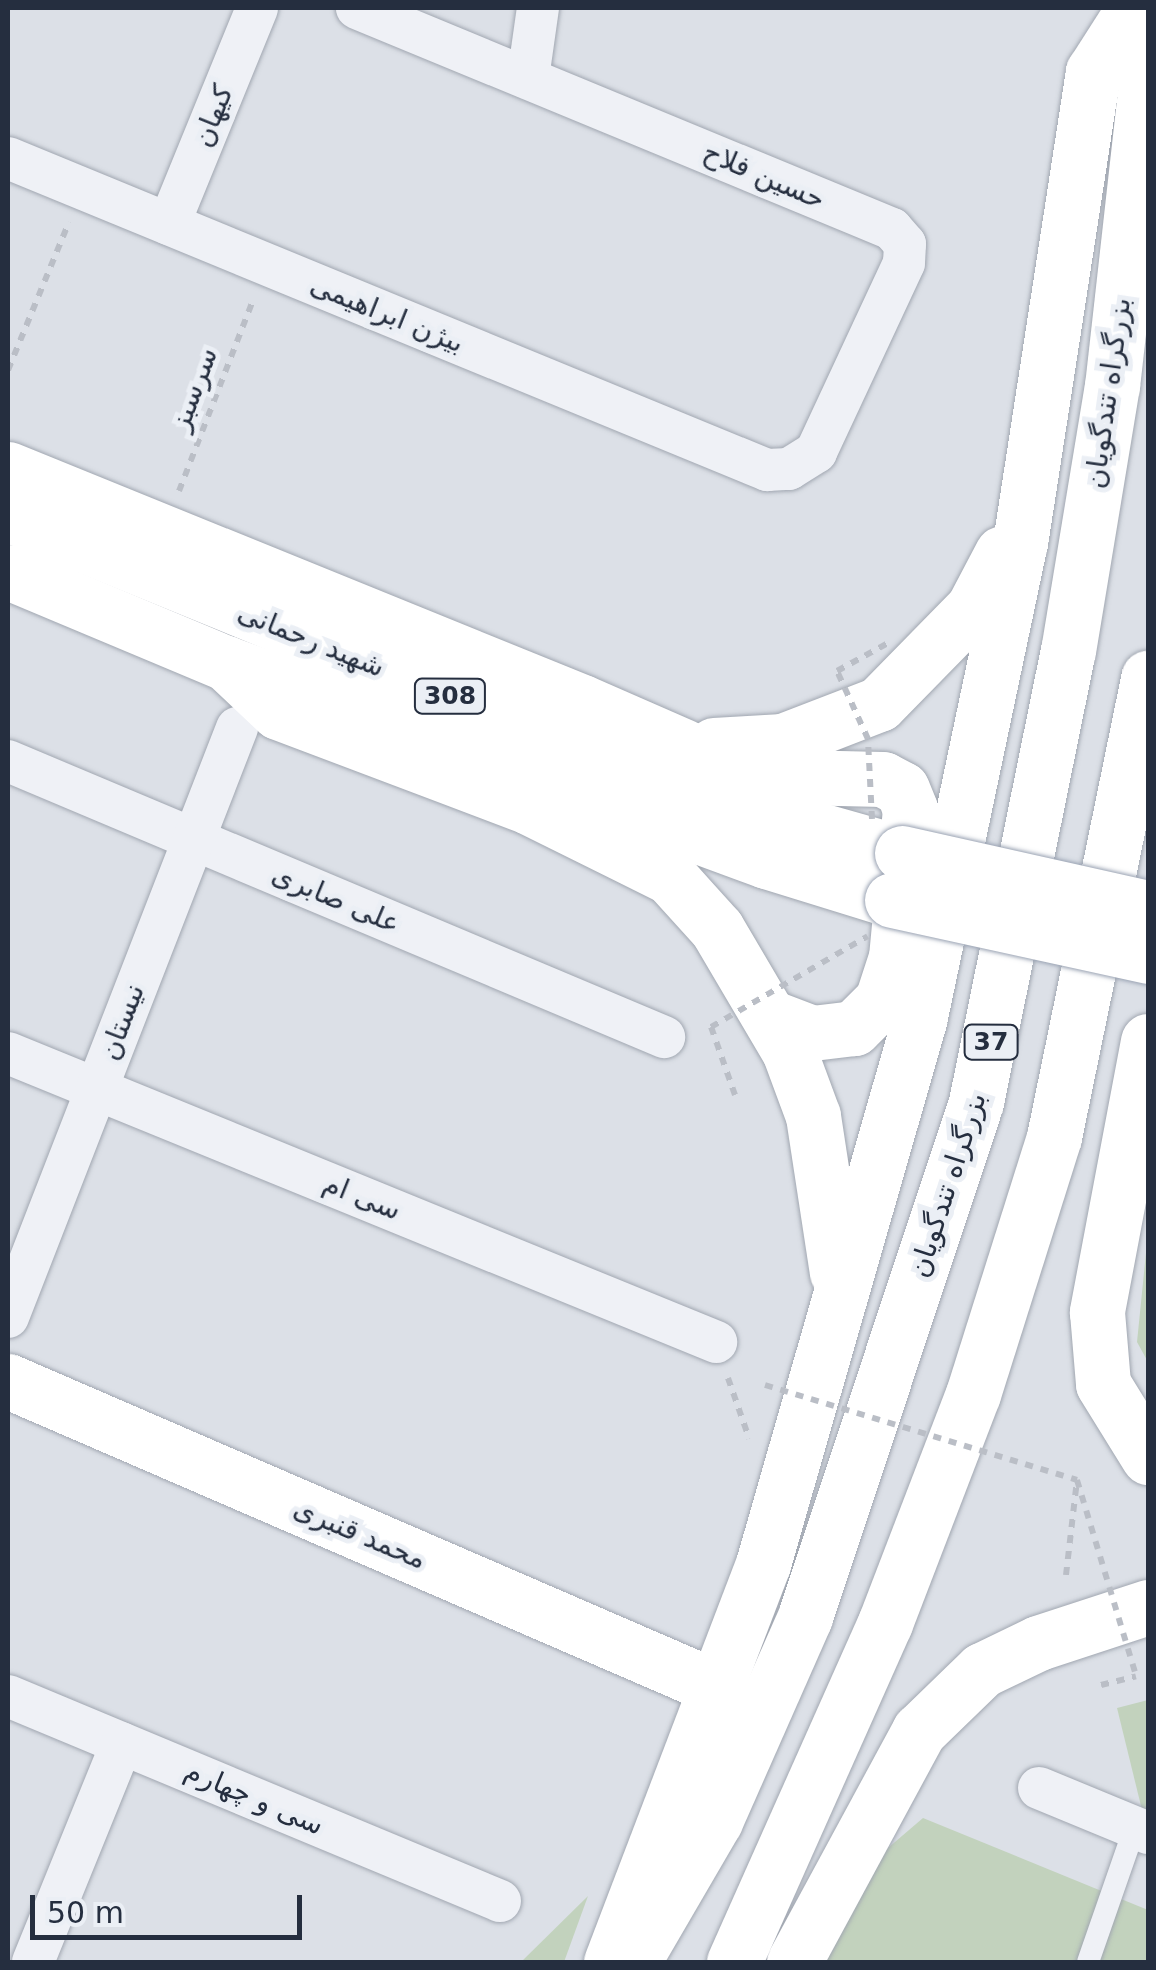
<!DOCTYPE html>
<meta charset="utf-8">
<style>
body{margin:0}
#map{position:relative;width:1156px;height:1970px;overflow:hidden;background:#dce0e7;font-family:"DejaVu Sans",Cairo,sans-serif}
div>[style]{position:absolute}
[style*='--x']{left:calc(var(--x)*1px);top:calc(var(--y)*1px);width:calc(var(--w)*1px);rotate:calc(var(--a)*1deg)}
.green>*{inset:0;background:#c2d2bd}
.path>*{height:6px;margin-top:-3px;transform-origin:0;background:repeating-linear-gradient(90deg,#babec6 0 8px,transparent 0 16px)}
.roads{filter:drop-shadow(0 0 2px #a1a7b1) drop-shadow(0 0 2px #a1a7b1)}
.lane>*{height:22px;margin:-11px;padding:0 11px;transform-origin:11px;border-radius:11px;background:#eff1f6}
.street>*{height:42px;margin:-21px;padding:0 21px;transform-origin:21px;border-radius:21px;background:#eff1f6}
.secondary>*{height:55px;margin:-27.5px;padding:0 27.5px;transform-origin:27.5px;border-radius:27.5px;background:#fff}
.primary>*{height:55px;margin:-27.5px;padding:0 27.5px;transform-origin:27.5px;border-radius:27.5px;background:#fff}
.highway>*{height:55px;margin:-27.5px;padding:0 27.5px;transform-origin:27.5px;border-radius:27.5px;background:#fff}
.path-bridge>*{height:6px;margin-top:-3px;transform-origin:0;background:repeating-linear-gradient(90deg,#babec6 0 8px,transparent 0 16px)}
.bridges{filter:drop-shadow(0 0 2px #9ba4b4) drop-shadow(0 0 2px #9ba4b4)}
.primary-bridge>*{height:55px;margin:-27.5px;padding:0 27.5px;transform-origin:27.5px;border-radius:27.5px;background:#fff}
span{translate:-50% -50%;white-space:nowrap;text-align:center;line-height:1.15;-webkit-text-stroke:10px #ebeff5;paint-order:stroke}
.shield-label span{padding:2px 8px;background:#ebeff5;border:2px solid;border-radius:8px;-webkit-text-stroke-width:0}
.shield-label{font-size:25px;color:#252e3f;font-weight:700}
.street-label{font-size:28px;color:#252e3f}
.frame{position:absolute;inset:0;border:10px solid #252e3f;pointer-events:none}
.scale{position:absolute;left:30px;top:1895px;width:272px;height:45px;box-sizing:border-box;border:5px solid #252e3f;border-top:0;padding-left:12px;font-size:30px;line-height:35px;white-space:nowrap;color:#252e3f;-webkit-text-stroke:8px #ebeff5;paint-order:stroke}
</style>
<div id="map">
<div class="green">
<div style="clip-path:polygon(1148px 1233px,1148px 1362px,1137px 1342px)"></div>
<div style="clip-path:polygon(1148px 1700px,1148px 1812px,1142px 1810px,1117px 1708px)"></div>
<div style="clip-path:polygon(923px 1818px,1148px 1910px,1148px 1962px,814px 1962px,847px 1883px)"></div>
<div style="clip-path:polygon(588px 1896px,564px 1962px,521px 1962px)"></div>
</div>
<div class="path">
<div style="--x:8;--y:370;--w:160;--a:-67.6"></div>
<div style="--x:179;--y:491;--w:207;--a:-68.8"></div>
<div style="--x:728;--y:1378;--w:64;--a:70.7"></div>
<div style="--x:1066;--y:1575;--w:96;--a:-83.4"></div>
<div style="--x:1101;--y:1685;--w:36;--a:-14"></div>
</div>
<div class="roads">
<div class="lane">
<div style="--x:1088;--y:1962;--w:143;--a:-70.8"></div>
</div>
<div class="street">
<div style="--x:528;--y:78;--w:71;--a:-81.9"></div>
<div style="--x:8;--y:158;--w:821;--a:22.35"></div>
<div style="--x:767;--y:470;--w:22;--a:-3"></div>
<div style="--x:789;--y:469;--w:32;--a:-32"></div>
<div style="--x:816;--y:452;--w:208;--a:-65"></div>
<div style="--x:904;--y:263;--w:19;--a:-87"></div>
<div style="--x:905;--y:244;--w:20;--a:-131"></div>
<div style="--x:892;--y:229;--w:579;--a:-157.56"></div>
<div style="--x:169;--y:224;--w:233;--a:-67.8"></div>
<div style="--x:8;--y:761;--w:712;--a:22.82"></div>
<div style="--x:8;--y:1053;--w:765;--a:22.2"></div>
<div style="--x:8;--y:1317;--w:632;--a:-68.75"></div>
<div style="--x:8;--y:1696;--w:533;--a:22.62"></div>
<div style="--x:1039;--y:1788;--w:118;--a:22.4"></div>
<div style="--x:33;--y:1962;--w:236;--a:-67.9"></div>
</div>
<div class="secondary">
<div style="--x:8;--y:1381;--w:768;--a:23.39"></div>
</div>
<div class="primary">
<div style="--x:8;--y:469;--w:619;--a:22.09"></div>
<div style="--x:8;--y:514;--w:742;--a:22.25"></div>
<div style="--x:695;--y:795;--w:215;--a:15.7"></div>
<div style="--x:8;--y:572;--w:236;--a:22.7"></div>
<div style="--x:226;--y:663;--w:575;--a:20.14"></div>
<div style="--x:766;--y:861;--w:132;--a:17.2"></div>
<div style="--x:1148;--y:1041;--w:276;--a:100.7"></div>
<div style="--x:1097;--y:1312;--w:72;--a:85.2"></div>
<div style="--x:1103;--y:1384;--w:86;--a:58.3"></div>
<div style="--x:794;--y:1962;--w:263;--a:-61.6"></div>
<div style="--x:919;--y:1731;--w:88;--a:-44.1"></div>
<div style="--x:982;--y:1670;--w:62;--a:-25.7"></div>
<div style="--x:1038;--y:1643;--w:116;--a:-18.1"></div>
</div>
<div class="highway">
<div style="--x:226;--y:663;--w:71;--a:43.3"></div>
<div style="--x:278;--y:712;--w:268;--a:20.7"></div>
<div style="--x:529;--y:807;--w:157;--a:26.4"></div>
<div style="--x:670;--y:877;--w:70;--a:47.9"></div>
<div style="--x:717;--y:929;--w:142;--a:59.5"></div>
<div style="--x:789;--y:1051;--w:69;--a:69.7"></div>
<div style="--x:813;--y:1116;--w:158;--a:81.3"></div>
<div style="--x:582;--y:702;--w:184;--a:23.6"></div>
<div style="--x:751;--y:776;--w:132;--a:1.3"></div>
<div style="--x:883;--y:779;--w:21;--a:28"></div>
<div style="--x:902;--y:789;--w:22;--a:68"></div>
<div style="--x:910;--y:809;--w:149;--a:95.4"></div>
<div style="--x:896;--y:957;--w:45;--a:108"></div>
<div style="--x:882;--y:1000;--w:40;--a:135"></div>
<div style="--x:854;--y:1028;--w:42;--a:173.2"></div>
<div style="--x:812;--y:1033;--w:45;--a:-159.1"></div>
<div style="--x:714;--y:745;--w:69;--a:-3.3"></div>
<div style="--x:783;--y:741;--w:103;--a:-21.1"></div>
<div style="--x:879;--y:704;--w:134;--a:-45.6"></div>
<div style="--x:973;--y:608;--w:62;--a:-62.2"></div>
<div style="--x:641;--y:1948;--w:147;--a:-59.8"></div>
<div style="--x:715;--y:1821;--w:223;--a:-66.2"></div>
<div style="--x:805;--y:1617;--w:543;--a:-71.63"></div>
<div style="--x:976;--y:1102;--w:460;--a:-78.5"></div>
<div style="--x:1068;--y:651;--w:269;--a:-80.6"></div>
<div style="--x:1112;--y:386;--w:325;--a:-83.6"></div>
<div style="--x:611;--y:1962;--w:426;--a:-69.1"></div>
<div style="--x:763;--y:1564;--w:565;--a:-73.97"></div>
<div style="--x:919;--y:1021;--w:489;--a:-78.1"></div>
<div style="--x:1020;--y:543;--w:477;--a:-81.2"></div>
<div style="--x:1093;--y:72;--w:76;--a:-57.4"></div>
<div style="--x:734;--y:1962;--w:371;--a:-66"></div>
<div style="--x:885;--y:1623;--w:245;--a:-69"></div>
<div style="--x:973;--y:1394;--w:269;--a:-72.5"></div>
<div style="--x:1054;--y:1137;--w:469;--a:-78.4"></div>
</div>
</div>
<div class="path-bridge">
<div style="--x:872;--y:819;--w:80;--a:-92.9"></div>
<div style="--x:868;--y:739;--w:75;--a:-114.5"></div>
<div style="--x:837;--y:671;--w:58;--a:-28.8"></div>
<div style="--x:735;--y:1095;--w:72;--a:-109.4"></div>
<div style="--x:711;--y:1027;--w:181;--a:-30.1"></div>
<div style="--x:765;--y:1385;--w:326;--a:16.9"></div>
<div style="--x:1077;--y:1480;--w:205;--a:73.2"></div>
</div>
<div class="bridges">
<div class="primary-bridge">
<div style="--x:902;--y:853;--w:252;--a:12.6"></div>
<div style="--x:892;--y:900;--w:262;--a:12.3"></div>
</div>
</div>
<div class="shield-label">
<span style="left:450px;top:696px">308</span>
<span style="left:991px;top:1042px">37</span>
</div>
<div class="street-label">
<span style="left:213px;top:116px;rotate:-68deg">کیهان</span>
<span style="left:764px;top:176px;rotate:23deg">حسین فلاح</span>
<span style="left:387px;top:314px;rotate:22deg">بیژن ابراهیمی</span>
<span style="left:194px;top:389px;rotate:-69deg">سرسبز</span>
<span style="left:1108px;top:393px;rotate:-82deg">بزرگراه تندگویان</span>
<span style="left:311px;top:640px;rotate:22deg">شهید رحمانی</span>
<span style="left:336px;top:899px;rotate:23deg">علی صابری</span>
<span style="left:122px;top:1022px;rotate:-69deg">نیستان</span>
<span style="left:948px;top:1185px;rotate:-72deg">بزرگراه تندگویان</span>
<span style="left:362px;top:1197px;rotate:22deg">سی ام</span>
<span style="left:360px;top:1534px;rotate:23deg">محمد قنبری</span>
<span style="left:254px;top:1798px;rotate:23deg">سی و چهارم</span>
</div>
<div class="frame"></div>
<div class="scale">50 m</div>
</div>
